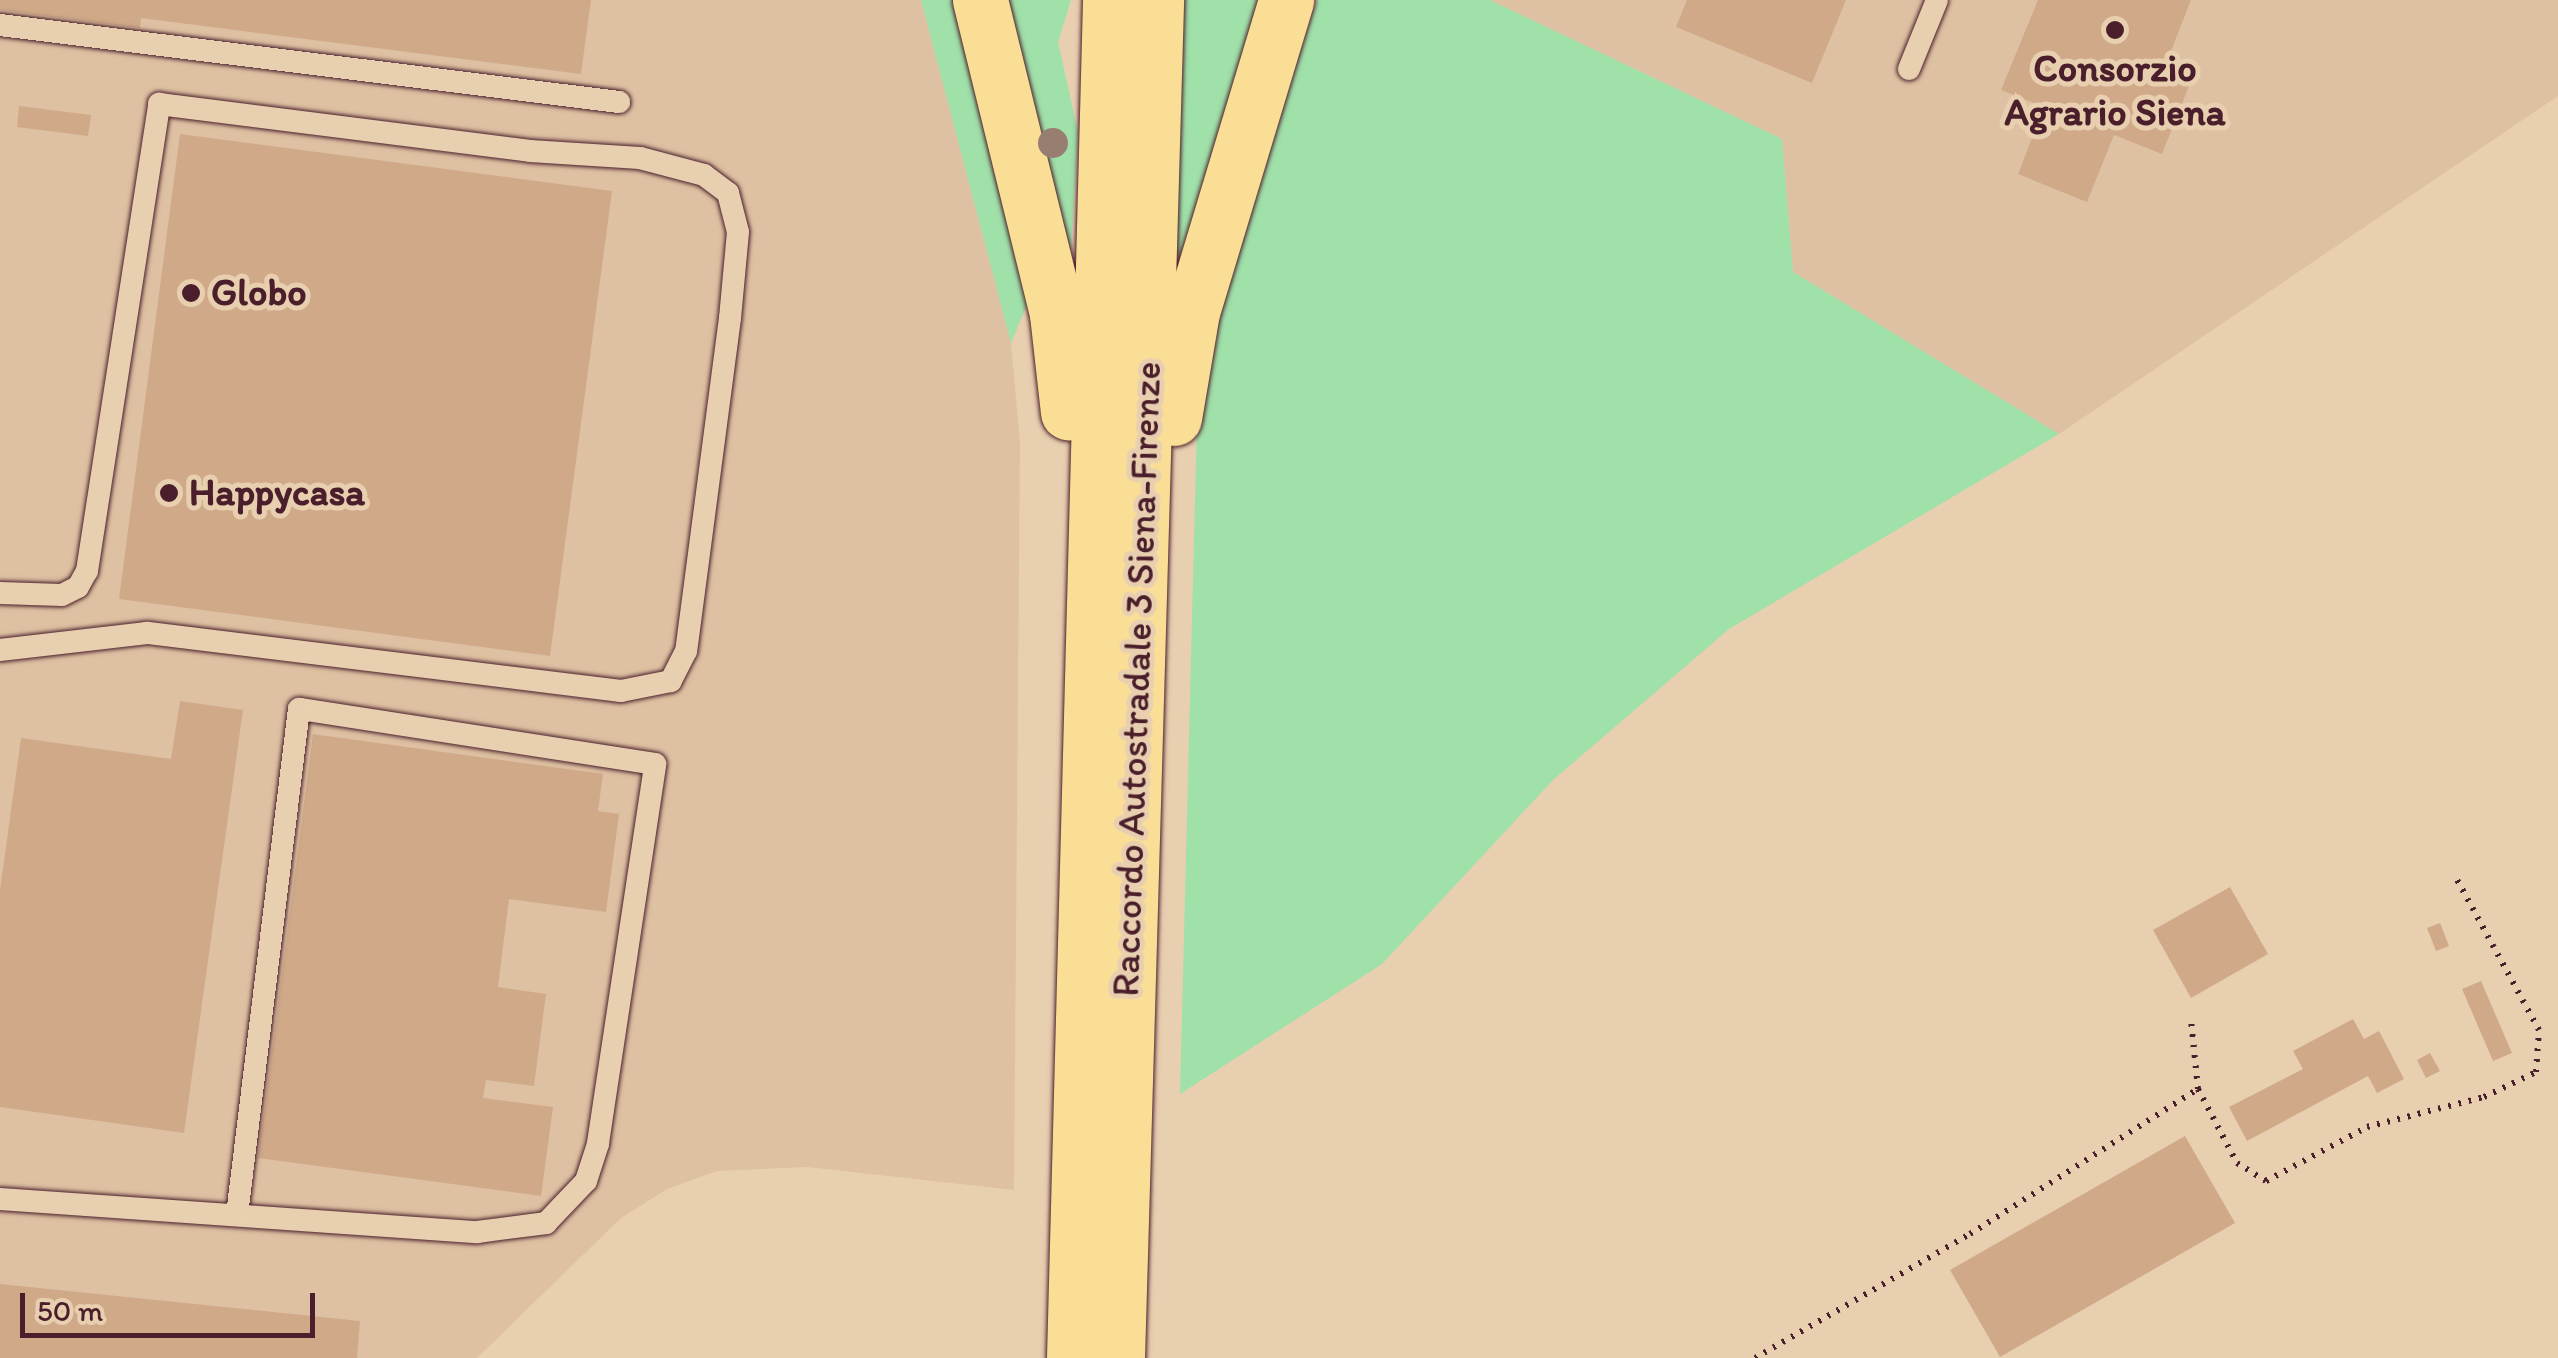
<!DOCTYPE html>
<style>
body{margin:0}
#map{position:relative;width:2558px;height:1358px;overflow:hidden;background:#e8cfb0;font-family:Itim,sans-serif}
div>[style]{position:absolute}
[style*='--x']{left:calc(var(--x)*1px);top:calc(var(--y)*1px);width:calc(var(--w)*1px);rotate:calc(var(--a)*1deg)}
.built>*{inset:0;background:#dec1a2}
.green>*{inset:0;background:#a0e0a9}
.building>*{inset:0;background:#d0a989}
.path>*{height:6px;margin-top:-3px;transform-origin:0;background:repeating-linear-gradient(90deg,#4a1f2b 0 2.5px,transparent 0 10.5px)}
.roads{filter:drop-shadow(0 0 2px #4a1f2b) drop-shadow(0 0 2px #4a1f2b)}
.lane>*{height:22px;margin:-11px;padding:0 11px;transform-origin:11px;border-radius:11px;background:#e8cfb0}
.highway>*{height:55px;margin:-27.5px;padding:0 27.5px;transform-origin:27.5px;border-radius:27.5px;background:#fbde96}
.trees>*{width:30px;height:30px;margin:-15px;border-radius:50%;background:#987e71}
.dots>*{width:28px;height:28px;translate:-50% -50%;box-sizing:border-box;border:5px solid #e8cfb0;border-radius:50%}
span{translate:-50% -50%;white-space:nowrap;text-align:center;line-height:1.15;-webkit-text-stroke:10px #e8cfb0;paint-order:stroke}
.poi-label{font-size:38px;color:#4a1f2b;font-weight:700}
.left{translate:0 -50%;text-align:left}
.street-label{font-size:38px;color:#4a1f2b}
.scale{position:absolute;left:20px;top:1293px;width:295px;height:45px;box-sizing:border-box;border:5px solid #4a1f2b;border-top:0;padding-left:12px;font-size:30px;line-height:35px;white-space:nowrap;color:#4a1f2b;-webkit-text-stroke:8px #e8cfb0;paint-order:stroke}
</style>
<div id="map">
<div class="built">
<div style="clip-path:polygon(0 0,921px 0,1011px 343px,1020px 442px,1014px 1190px,807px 1167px,717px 1171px,667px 1189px,621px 1218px,477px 1358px,0 1358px)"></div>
<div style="clip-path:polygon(1490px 0,2558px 0,2558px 96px,2059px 434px,1793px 272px,1782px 139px)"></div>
</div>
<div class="green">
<div style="clip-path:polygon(921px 0,959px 0,1029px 300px,1011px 343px)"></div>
<div style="clip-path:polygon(1000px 0,1071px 0,1058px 42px,1078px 132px,1070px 266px)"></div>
<div style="clip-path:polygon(1179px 0,1266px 0,1185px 255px,1169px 253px)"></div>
<div style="clip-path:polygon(1317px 0,1490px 0,1782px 139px,1793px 272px,2059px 434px,1729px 629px,1553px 780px,1382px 964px,1180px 1094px,1197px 421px,1221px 290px)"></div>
</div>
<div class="building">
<div style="clip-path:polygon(0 0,591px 0,581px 74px,141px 18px,140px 28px,0 10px)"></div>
<div style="clip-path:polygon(1687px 0,1846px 0,1812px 83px,1676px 27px)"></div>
<div style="clip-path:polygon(2038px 0,2191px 0,2162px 74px,2189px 86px,2162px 154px,2114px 135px,2087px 202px,2018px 174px,2044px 107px,2001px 90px)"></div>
<div style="clip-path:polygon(19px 106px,91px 115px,88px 136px,17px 127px)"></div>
<div style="clip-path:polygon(180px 134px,612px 191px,550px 656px,119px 599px)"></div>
<div style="clip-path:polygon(180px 701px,243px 710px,184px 1133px,0 1107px,0 890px,21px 738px,171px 759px)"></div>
<div style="clip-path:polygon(313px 734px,603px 774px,598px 811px,619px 814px,606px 912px,509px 899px,498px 987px,546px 994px,534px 1086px,486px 1080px,483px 1098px,553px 1107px,541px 1196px,258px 1158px)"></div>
<div style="clip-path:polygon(2230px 887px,2268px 954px,2191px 998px,2153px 930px)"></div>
<div style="clip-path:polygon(2440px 923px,2449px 946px,2436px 951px,2427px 928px)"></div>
<div style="clip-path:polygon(2481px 981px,2512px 1053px,2493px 1061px,2462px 989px)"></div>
<div style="clip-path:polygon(2353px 1019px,2364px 1039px,2379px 1031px,2404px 1079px,2377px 1093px,2368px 1076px,2247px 1141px,2229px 1107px,2303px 1069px,2293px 1051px)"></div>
<div style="clip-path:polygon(2430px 1053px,2440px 1071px,2426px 1078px,2417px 1060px)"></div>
<div style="clip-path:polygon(2185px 1136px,2235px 1223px,2000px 1357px,1950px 1270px)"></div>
<div style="clip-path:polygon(0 1284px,360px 1321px,357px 1358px,0 1358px)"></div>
</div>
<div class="path">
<div style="--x:2198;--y:1089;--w:84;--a:62.2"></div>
<div style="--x:2237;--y:1163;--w:34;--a:32"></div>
<div style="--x:2266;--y:1181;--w:115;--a:-28.1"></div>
<div style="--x:2367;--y:1127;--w:121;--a:-14.4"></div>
<div style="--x:2484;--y:1097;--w:58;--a:-25.7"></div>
<div style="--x:2536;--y:1072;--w:42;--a:-85.9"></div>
<div style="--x:2539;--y:1030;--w:178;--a:-118.6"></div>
<div style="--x:1755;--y:1358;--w:248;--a:-30"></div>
<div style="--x:1970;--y:1234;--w:270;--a:-32.5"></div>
<div style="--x:2198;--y:1089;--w:69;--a:-95.8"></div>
</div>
<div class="roads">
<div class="lane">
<div style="--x:0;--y:25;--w:624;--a:7.09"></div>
<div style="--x:1909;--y:69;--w:74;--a:-67.9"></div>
<div style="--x:0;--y:593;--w:62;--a:1.8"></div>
<div style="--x:62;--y:595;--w:18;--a:-27"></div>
<div style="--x:78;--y:587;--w:18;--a:-61"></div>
<div style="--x:87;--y:571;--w:473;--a:-81.2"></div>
<div style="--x:159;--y:104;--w:374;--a:7.2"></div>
<div style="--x:530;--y:151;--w:110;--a:3.6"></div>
<div style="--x:640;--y:158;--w:66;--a:14.9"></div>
<div style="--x:704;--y:175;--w:30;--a:37"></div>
<div style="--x:728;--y:193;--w:40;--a:75.6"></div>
<div style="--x:738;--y:232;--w:86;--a:95.3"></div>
<div style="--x:730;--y:318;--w:336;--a:97.5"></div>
<div style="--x:686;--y:651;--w:34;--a:117"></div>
<div style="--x:671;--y:681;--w:51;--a:168.7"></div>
<div style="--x:621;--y:691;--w:478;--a:-173"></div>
<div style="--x:147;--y:633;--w:148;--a:173.4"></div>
<div style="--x:0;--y:1199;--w:478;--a:4"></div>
<div style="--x:477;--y:1232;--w:70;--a:-7.4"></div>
<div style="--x:546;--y:1223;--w:58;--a:-46.4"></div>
<div style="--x:586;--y:1181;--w:40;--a:-72"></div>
<div style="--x:598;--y:1143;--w:383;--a:-81.4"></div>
<div style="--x:655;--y:764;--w:360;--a:-171.2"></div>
<div style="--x:299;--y:709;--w:510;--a:96.99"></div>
</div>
<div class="highway">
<div style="--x:980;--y:0;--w:323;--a:76.2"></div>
<div style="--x:1057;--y:314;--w:99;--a:83.6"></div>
<div style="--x:1174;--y:418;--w:108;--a:-80.4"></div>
<div style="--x:1192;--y:312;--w:326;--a:-73.2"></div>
<div style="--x:1074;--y:1358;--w:1358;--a:-88.48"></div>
<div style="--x:1117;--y:1358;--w:1359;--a:-88.35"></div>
</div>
</div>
<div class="trees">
<div style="left:1053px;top:143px"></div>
</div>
<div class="dots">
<div style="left:2115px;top:30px;background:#4a1f2b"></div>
<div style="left:191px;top:293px;background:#4a1f2b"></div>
<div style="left:169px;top:493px;background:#4a1f2b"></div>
</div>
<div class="poi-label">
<span style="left:2115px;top:91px">Consorzio<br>Agrario Siena</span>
<span class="left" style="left:211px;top:293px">Globo</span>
<span class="left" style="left:189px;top:493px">Happycasa</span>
</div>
<div class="street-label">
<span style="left:1137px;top:679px;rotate:-88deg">Raccordo Autostradale 3 Siena-Firenze</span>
</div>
<div class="scale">50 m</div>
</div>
